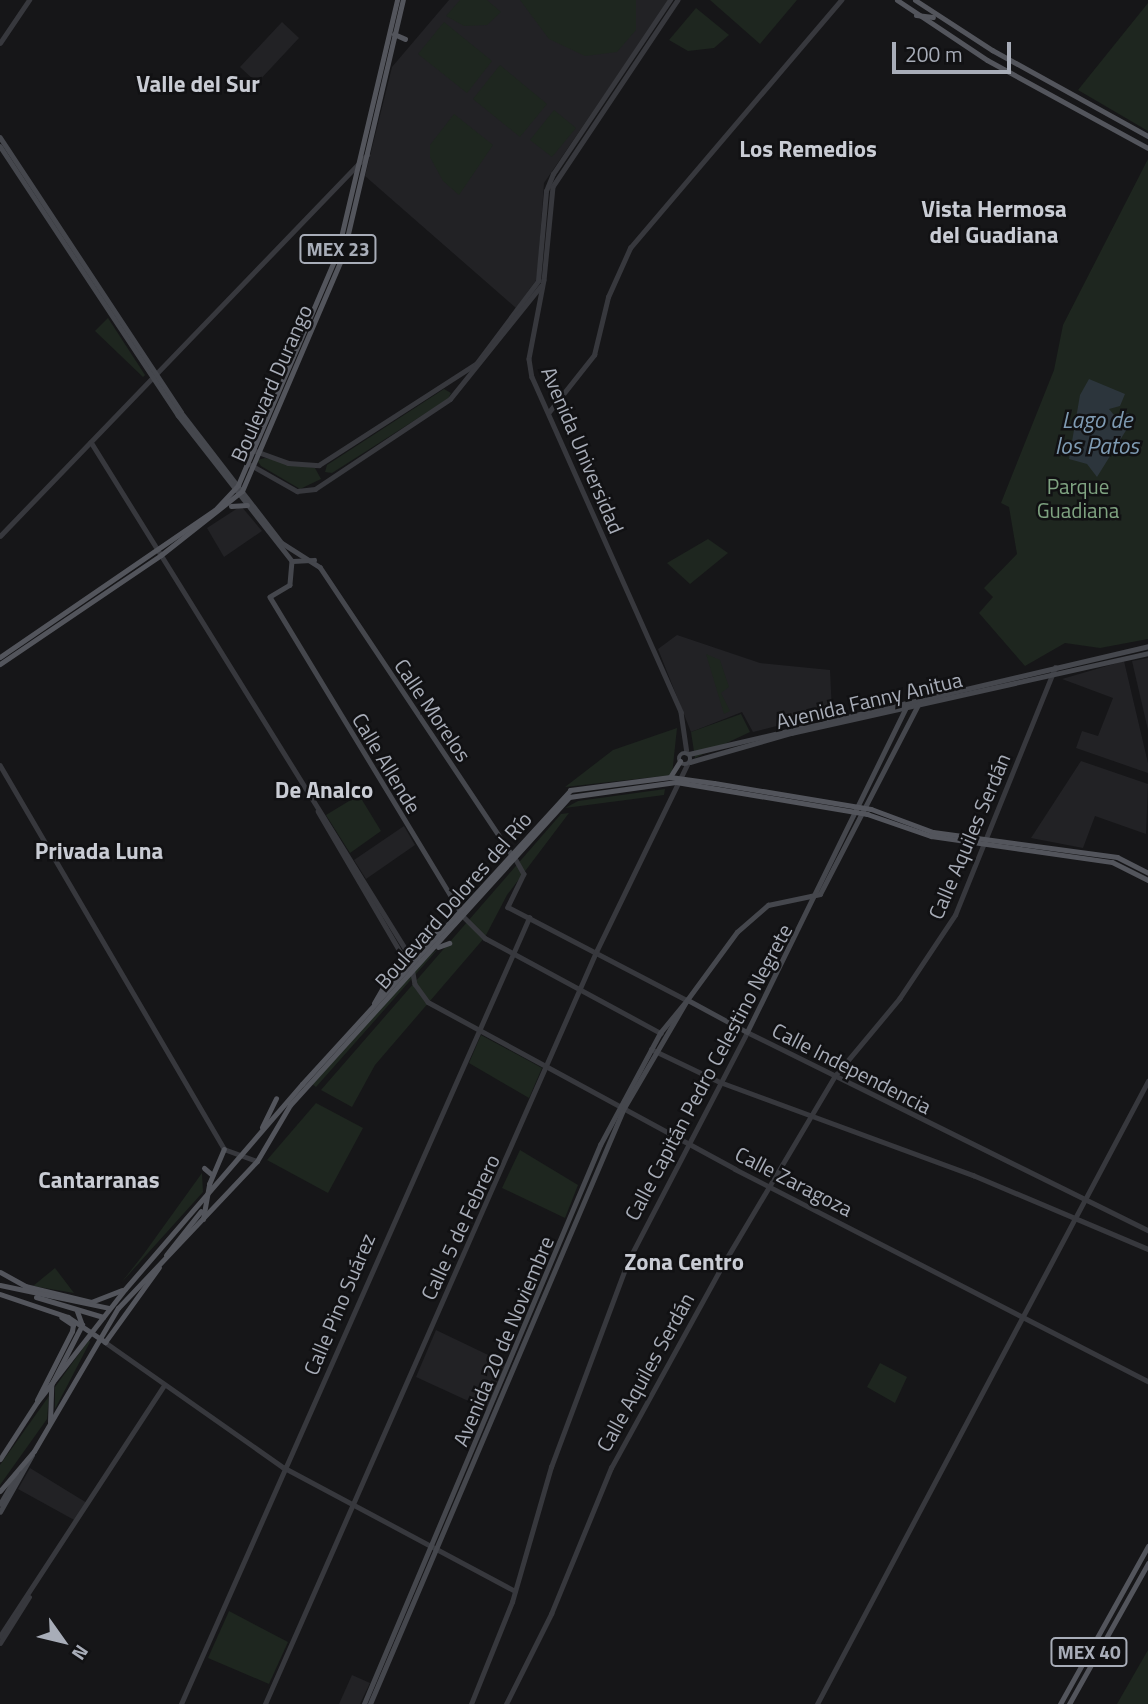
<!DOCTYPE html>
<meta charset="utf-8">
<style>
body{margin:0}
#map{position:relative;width:1148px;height:1704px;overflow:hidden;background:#161618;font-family:"Titillium Web",sans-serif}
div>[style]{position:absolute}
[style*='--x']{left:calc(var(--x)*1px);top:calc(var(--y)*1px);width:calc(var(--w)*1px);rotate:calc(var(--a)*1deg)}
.built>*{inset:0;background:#222225}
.green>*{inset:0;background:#1e261f}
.water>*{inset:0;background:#2c353c}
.tertiary>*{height:4.5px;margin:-2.25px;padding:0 2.25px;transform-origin:2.25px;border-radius:2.25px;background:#37383d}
.secondary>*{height:4.5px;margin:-2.25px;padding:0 2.25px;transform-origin:2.25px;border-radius:2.25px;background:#45474d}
.secondary>.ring{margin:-2.25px;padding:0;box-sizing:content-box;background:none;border:4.5px solid #45474d;border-radius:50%}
.primary>*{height:5px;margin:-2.5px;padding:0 2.5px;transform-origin:2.5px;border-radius:2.5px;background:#53555c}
span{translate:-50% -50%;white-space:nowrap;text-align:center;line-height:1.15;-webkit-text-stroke:5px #111113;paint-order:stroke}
.shield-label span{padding:2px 5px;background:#111113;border:2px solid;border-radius:5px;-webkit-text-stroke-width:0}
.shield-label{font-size:19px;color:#a8adb8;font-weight:700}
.street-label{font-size:21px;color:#a8adb8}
.park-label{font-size:21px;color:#7fa381}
.neighbourhood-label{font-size:23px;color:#c9ccd4;font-weight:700}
.water-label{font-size:23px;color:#7f9bb3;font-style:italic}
.north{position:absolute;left:28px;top:1606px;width:70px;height:70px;-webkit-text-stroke:5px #111113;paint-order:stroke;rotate:124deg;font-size:19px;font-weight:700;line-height:28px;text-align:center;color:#a8adb8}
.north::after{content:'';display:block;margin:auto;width:24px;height:32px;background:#a8adb8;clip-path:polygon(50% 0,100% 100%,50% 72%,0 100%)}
.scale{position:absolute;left:892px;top:42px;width:119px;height:32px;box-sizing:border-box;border:4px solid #a8adb8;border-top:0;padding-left:9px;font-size:21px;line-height:24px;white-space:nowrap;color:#a8adb8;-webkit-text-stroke:5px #111113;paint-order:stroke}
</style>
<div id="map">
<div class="built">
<div style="clip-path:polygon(449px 0,669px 0,544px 183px,537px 279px,516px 308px,365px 176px,392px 67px)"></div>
<div style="clip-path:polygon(282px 22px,299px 38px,257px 83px,240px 67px)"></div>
<div style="clip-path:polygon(241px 506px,262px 531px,224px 557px,207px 528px)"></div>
<div style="clip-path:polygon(677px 635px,760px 663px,830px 670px,832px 712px,753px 732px,742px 712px,691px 732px,658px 649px)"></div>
<div style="clip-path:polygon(1148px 658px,1148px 730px,1132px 661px)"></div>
<div style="clip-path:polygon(1124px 661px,1148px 763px,1148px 773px,1076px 748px,1082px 731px,1098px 736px,1113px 698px,1062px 679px)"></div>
<div style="clip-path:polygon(1081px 761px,1148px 784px,1146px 834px,1095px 816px,1083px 848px,1031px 838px)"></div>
<div style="clip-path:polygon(404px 826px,415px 845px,366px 879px,354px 860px)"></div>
<div style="clip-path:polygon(436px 1330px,507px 1364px,488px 1410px,416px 1377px)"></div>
<div style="clip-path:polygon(30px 1468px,87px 1503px,76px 1521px,18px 1489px)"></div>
<div style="clip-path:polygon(352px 1675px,370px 1683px,360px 1704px,339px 1704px)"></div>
</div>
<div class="green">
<div style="clip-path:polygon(460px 0,487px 0,501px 12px,487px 25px,464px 26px,446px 16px)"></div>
<div style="clip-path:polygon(520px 0,636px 0,636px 30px,617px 52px,585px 56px,549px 39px)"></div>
<div style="clip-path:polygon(710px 0,797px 0,760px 44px)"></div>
<div style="clip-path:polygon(1148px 3px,1148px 131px,1078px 90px)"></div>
<div style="clip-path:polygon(696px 8px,729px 35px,714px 48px,688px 51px,669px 40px)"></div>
<div style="clip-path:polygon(444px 22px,492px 61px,467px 93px,418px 54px)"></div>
<div style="clip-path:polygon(500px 65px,547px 104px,520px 137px,473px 99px)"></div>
<div style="clip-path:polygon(554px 110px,576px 128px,552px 157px,530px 140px)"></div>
<div style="clip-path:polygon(454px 114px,493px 145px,459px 195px,443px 181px,430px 157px,430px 145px)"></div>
<div style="clip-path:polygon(1148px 159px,1148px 639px,1100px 648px,1065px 643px,1025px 666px,979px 613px,993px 597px,984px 588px,1017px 554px,1009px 507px,1001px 503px,1054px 370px,1063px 325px)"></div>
<div style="clip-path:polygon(108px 318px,145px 375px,143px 377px,95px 331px)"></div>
<div style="clip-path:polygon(444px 389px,451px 393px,448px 399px,332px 473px,325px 472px,327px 465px)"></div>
<div style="clip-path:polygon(265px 458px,315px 468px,321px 479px,300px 489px,261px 466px,257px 460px)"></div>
<div style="clip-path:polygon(708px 539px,728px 553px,690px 584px,667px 563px)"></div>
<div style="clip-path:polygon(706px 654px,720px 660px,729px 687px,721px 693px,730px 711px,724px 714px)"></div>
<div style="clip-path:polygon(741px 714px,750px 732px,695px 758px,691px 732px)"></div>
<div style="clip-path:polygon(677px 728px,672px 775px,565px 787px,613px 750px)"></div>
<div style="clip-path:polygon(665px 789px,664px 795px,565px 808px,578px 801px)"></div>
<div style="clip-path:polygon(359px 795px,381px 831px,350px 853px,326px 815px)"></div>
<div style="clip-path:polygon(569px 813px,507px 895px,485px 937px,375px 1065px,352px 1107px,321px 1090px,561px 814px)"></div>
<div style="clip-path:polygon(438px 949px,316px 1087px,312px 1084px,426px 958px)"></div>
<div style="clip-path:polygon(481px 1035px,542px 1068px,529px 1098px,469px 1063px)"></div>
<div style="clip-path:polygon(316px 1103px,363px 1128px,328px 1193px,267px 1160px)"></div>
<div style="clip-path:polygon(520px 1150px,578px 1185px,565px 1218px,502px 1188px)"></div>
<div style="clip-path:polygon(202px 1173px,203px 1192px,121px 1283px,143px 1255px)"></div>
<div style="clip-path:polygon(55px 1268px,74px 1293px,33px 1286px)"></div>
<div style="clip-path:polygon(89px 1340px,90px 1342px,55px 1409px,55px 1387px)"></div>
<div style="clip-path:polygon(880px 1363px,907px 1377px,895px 1403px,867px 1387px)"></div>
<div style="clip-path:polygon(49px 1396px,47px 1419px,0 1485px,0 1465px)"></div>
<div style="clip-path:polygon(229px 1611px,288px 1642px,269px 1684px,208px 1658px)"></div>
<div style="clip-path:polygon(1148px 1650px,1148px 1704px,1117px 1704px)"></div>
</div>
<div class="water">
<div style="clip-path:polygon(1089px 379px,1125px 394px,1120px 406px,1109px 409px,1114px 415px,1129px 413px,1130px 424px,1097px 477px,1087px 464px,1069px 459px,1080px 395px)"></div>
</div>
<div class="tertiary">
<div style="--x:678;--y:0;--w:225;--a:123.8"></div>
<div style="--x:553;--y:187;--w:93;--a:95.5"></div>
<div style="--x:544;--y:280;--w:80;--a:100.8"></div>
<div style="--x:529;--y:359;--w:18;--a:81"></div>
<div style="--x:532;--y:377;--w:367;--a:66"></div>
<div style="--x:681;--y:712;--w:41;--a:81.7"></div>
<div style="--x:0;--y:43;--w:52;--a:-56"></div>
<div style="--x:549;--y:412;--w:73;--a:-51.7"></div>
<div style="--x:594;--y:355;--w:60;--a:-76.4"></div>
<div style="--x:608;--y:297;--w:54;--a:-65.8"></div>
<div style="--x:630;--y:248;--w:326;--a:-49.6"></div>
<div style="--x:91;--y:442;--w:605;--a:58.18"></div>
<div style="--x:410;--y:956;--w:28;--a:80"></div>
<div style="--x:415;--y:984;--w:22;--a:54"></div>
<div style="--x:428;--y:1002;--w:349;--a:28.5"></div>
<div style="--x:735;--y:1169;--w:464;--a:27.2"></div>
<div style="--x:253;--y:450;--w:37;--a:20"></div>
<div style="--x:288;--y:463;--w:31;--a:4"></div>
<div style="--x:319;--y:465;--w:187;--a:-32.8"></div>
<div style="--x:476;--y:364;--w:104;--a:-53.2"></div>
<div style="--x:538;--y:281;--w:90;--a:-84.9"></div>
<div style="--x:546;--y:191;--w:18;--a:-68"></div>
<div style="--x:553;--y:174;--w:210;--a:-56.1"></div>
<div style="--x:251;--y:465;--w:53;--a:29.5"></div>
<div style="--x:297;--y:491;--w:18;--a:-6"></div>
<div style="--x:315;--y:489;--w:162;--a:-33.7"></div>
<div style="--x:450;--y:399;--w:145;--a:-51.2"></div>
<div style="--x:0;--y:536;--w:529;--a:-46.07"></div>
<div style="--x:0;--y:765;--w:445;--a:59.7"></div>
<div style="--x:224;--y:1149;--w:35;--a:20"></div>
<div style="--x:318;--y:811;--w:181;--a:59.7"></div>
<div style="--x:515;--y:858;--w:18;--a:61"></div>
<div style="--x:524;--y:874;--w:37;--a:116"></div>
<div style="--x:508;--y:907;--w:202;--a:27.5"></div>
<div style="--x:464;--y:917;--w:30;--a:45"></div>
<div style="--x:485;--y:938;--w:200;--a:28.4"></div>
<div style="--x:651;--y:1049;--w:76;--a:25.6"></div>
<div style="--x:720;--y:1082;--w:270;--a:20.2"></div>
<div style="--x:973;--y:1175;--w:190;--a:22.9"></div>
<div style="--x:105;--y:1342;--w:218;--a:35.1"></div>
<div style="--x:283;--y:1467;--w:263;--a:28.1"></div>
<div style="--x:0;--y:1636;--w:300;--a:-56.8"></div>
<div style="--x:0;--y:1643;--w:54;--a:-57.8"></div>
<div style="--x:181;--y:1704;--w:860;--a:-66.12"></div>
<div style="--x:265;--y:1704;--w:822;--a:-66.24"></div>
<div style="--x:596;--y:952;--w:208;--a:-64.1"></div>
<div style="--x:471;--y:1704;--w:110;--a:-68.1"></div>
<div style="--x:512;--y:1602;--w:141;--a:-73.9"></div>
<div style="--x:551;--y:1467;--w:220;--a:-69.5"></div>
<div style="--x:628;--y:1261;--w:258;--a:-62.5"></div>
<div style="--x:747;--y:1032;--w:447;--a:26.3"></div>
<div style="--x:506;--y:1704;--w:101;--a:-63.4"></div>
<div style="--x:551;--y:1614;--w:158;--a:-67.7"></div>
<div style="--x:611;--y:1468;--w:230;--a:-61.2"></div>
<div style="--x:722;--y:1266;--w:220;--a:-59.3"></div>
<div style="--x:834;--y:1077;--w:102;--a:-50.2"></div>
<div style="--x:899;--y:999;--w:101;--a:-56.3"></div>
<div style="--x:955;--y:915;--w:267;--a:-68"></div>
<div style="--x:817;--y:1704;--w:705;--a:-62.02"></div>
</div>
<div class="secondary">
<div style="--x:0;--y:137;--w:329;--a:56.6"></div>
<div style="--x:181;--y:412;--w:165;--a:52.4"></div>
<div style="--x:282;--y:543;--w:45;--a:32.3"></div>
<div style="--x:320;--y:567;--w:346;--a:56.3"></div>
<div style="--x:0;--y:146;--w:323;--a:56.5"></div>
<div style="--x:178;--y:415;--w:185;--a:52"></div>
<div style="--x:292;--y:561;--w:24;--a:95"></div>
<div style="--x:290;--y:585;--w:23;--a:149"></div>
<div style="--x:270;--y:597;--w:369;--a:58.8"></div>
<div style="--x:293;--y:561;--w:21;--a:-3"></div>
<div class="ring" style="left:679px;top:753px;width:7.5px;height:7.5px"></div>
<div style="--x:689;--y:754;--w:472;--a:-13.2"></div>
<div style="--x:690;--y:762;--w:105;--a:-16"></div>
<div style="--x:791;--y:733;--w:366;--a:-12.6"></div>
<div style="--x:688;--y:1000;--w:67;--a:28.5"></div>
<div style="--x:747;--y:1032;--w:363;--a:-63.9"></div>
<div style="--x:0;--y:1504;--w:34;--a:-60"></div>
<div style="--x:0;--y:1512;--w:65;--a:-60.7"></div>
<div style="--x:364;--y:1704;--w:607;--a:-67.11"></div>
<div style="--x:600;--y:1145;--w:127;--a:-61.8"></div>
<div style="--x:660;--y:1033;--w:43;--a:-50.7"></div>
<div style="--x:370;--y:1704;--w:648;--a:-66.92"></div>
<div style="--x:624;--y:1108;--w:125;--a:-59.7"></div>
<div style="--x:687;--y:1000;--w:84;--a:-53.7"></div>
<div style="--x:737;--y:932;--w:41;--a:-41.1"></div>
<div style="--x:768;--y:905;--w:53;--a:-11.9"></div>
<div style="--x:820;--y:894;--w:220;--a:-62.6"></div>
</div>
<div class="primary">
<div style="--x:897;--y:0;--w:108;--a:33.7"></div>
<div style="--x:987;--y:60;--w:183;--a:28.7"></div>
<div style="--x:915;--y:0;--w:92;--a:33"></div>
<div style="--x:992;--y:50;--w:178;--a:28.9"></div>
<div style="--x:916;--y:15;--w:17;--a:7"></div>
<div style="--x:394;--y:34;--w:12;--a:24"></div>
<div style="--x:231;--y:506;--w:16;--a:-4"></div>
<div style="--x:0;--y:657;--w:260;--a:-34.4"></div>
<div style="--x:215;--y:510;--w:34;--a:-47"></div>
<div style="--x:238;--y:485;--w:251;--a:-66.8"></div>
<div style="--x:337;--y:254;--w:261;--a:-76.7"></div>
<div style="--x:0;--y:664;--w:194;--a:-34.1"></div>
<div style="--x:161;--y:555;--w:103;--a:-38.3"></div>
<div style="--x:242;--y:491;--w:257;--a:-66.8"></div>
<div style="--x:343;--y:255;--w:262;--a:-76.8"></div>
<div style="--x:670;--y:777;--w:19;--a:-58"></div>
<div style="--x:424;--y:942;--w:19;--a:-35"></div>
<div style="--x:438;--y:947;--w:12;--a:-20"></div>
<div style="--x:374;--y:1003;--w:28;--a:-60"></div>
<div style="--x:262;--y:1127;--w:32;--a:-64"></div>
<div style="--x:204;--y:1168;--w:11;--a:41"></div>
<div style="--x:203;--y:1219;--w:36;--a:-80"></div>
<div style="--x:209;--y:1184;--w:38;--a:-67"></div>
<div style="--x:166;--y:1255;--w:56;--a:-51.5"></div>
<div style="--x:0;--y:1272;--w:29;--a:29"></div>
<div style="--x:25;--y:1286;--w:68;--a:13.6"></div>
<div style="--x:91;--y:1302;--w:33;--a:-21"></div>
<div style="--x:0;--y:1285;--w:111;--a:11.9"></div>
<div style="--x:0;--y:1294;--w:72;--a:18.7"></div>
<div style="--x:68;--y:1317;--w:45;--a:34"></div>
<div style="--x:105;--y:1342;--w:92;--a:-54.2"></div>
<div style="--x:36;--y:1297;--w:70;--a:16.6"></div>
<div style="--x:37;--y:1400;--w:77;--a:-63.1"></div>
<div style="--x:72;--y:1331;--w:6;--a:-81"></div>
<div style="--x:73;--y:1325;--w:14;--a:-146"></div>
<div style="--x:50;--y:1422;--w:37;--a:-88"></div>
<div style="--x:51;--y:1385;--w:68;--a:-62.7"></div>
<div style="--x:82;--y:1325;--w:15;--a:-110"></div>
<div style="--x:0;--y:1459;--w:68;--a:-57"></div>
<div style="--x:37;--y:1402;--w:143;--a:-52.1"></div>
<div style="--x:125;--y:1289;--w:271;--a:-49.2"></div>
<div style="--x:302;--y:1084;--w:398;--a:-47.6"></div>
<div style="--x:570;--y:790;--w:101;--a:-7.4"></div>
<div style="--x:670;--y:777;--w:44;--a:7.8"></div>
<div style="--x:714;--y:783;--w:159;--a:9.4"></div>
<div style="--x:871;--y:809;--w:66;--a:20.4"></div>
<div style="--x:933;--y:832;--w:186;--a:7.7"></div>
<div style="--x:1117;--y:857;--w:35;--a:27"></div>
<div style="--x:0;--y:1491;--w:52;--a:-49.6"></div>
<div style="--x:34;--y:1451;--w:166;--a:-59.6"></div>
<div style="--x:118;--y:1308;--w:202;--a:-46.6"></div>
<div style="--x:257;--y:1161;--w:65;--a:-59.5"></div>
<div style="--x:290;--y:1105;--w:416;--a:-47.8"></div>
<div style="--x:569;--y:797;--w:108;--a:-8"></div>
<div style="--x:676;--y:782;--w:194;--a:9.5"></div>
<div style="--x:867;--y:814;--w:68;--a:19"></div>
<div style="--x:931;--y:836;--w:183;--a:8.2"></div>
<div style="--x:1112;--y:862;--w:40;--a:26.6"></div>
<div style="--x:1060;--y:1704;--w:181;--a:-60.9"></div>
<div style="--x:1069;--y:1704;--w:162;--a:-60.7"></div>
</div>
<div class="shield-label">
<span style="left:338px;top:249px">MEX 23</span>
<span style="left:1089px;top:1652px">MEX 40</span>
</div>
<div class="street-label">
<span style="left:271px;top:383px;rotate:-66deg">Boulevard Durango</span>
<span style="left:583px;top:450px;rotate:67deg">Avenida Universidad</span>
<span style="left:869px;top:700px;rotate:-13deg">Avenida Fanny Anitua</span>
<span style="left:433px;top:710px;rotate:56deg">Calle Morelos</span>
<span style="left:387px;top:763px;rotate:59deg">Calle Allende</span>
<span style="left:969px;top:836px;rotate:-67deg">Calle Aquiles Serdán</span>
<span style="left:453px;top:900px;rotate:-49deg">Boulevard Dolores del Río</span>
<span style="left:852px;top:1068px;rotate:27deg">Calle Independencia</span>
<span style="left:708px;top:1072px;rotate:-62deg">Calle Capitán Pedro Celestino Negrete</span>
<span style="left:794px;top:1181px;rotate:27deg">Calle Zaragoza</span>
<span style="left:460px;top:1227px;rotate:-65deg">Calle 5 de Febrero</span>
<span style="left:339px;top:1304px;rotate:-67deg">Calle Pino Suárez</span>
<span style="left:503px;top:1341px;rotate:-67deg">Avenida 20 de Noviembre</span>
<span style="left:645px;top:1372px;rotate:-61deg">Calle Aquiles Serdán</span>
</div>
<div class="park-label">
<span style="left:1078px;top:498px">Parque<br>Guadiana</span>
</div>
<div class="neighbourhood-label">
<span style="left:198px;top:84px">Valle del Sur</span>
<span style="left:808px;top:149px">Los Remedios</span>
<span style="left:994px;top:222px">Vista Hermosa<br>del Guadiana</span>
<span style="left:324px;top:790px">De Analco</span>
<span style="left:99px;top:851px">Privada Luna</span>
<span style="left:99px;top:1180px">Cantarranas</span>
<span style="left:684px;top:1262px">Zona Centro</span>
</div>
<div class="water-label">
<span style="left:1097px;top:433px">Lago de<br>los Patos</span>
</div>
<div class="north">N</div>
<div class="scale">200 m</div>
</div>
